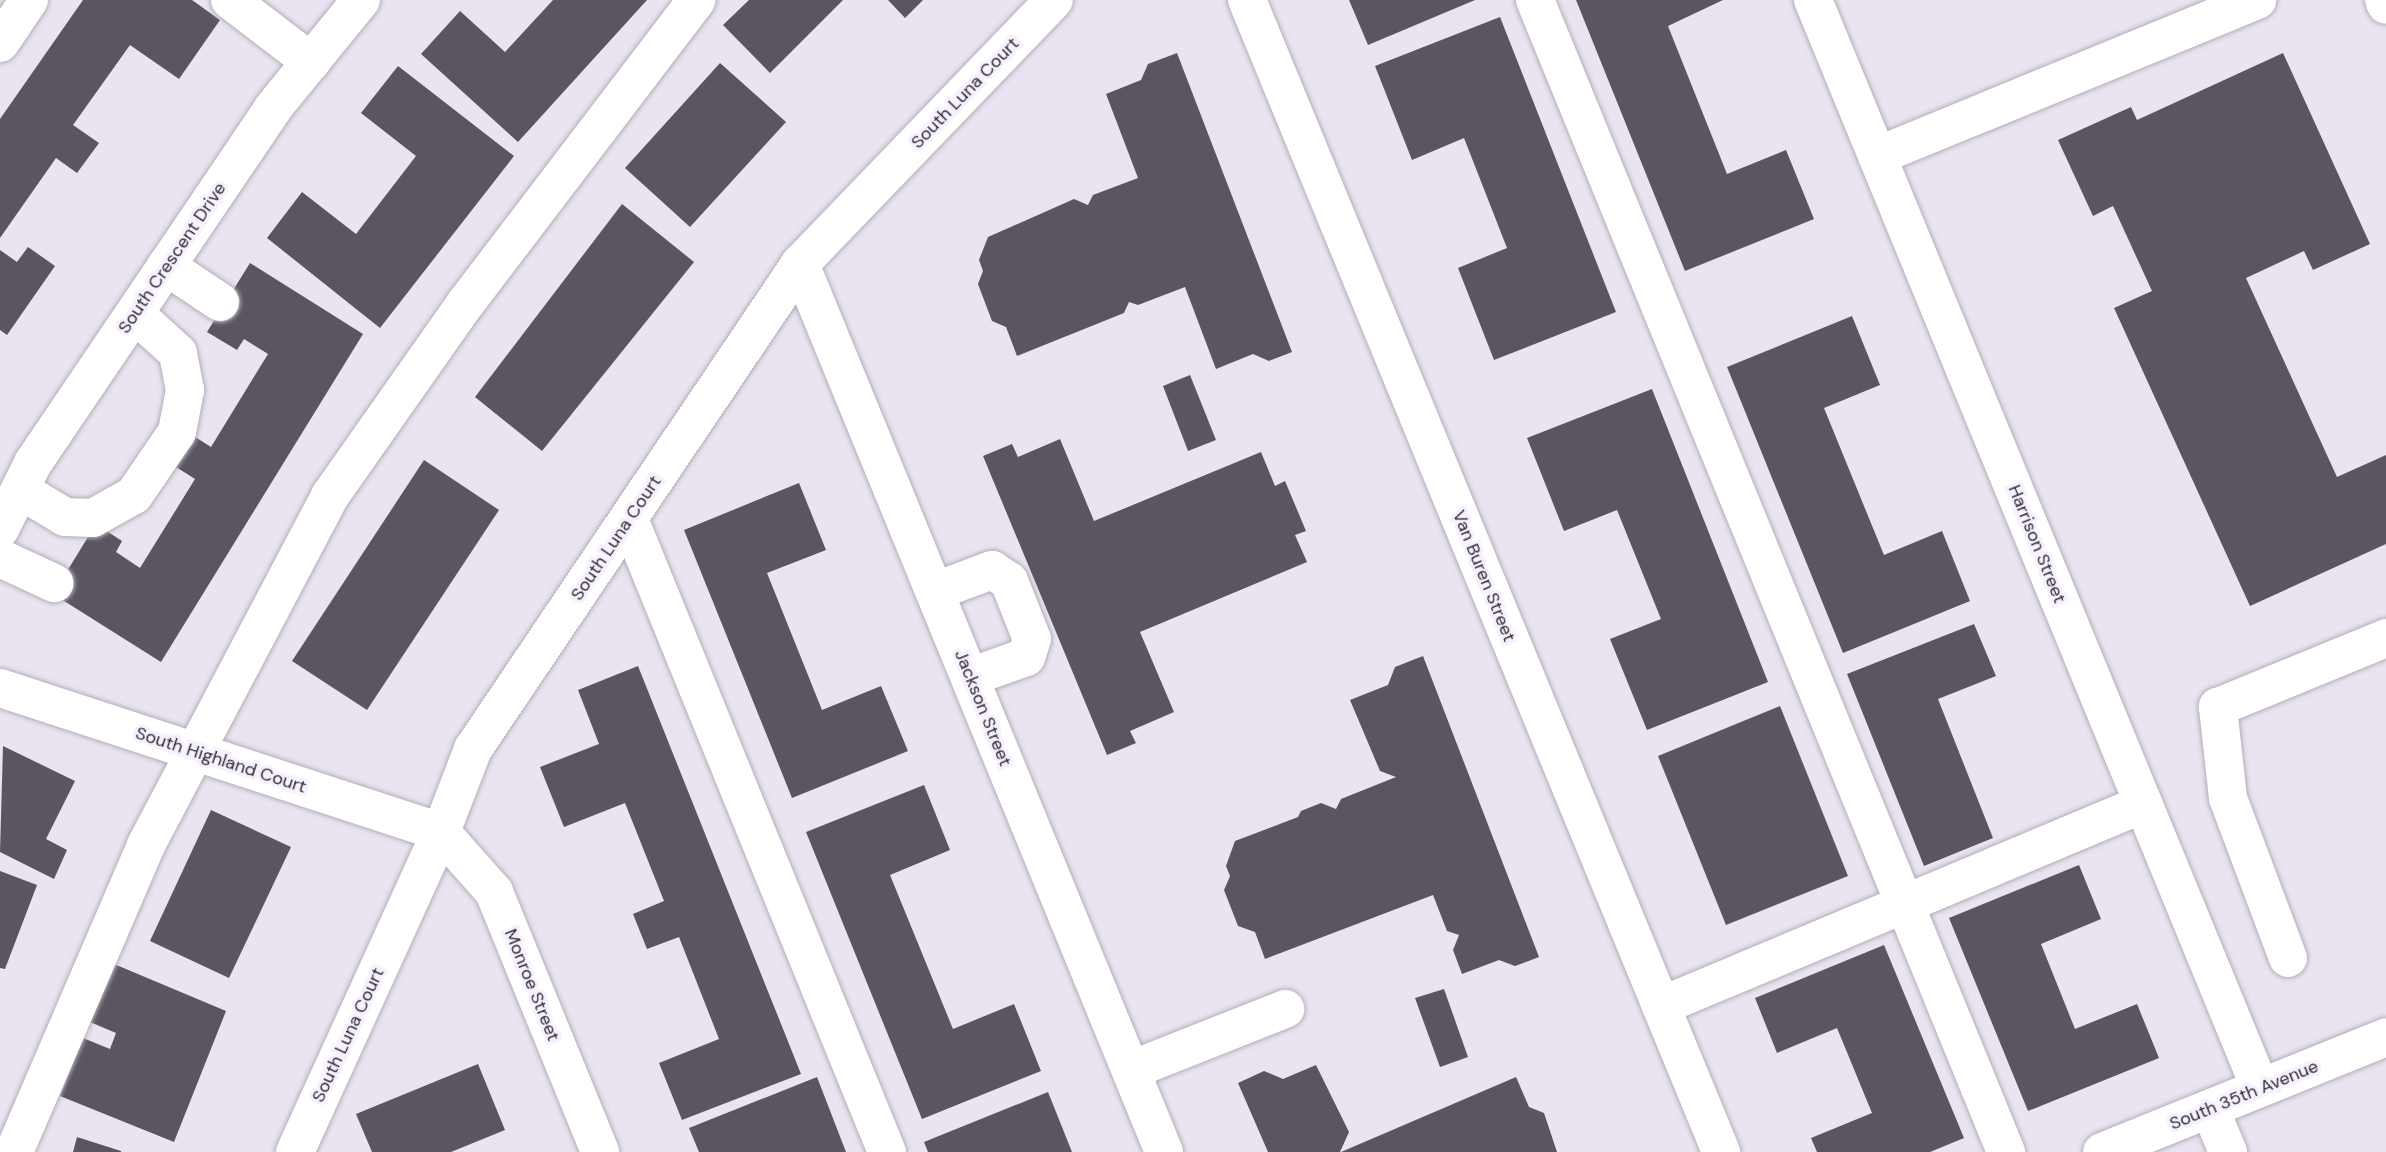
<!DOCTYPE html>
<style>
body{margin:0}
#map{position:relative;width:2386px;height:1152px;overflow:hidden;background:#eae3f0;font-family:"DM Sans",sans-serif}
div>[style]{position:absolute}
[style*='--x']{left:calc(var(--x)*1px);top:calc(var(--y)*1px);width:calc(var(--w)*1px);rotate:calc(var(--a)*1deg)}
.building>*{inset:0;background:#5b5560}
.roads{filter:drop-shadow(0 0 2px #b3adb9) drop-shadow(0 0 2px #b3adb9)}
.minor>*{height:38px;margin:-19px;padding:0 19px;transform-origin:19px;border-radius:19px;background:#fff}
.highway>*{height:38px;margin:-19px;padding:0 19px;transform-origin:19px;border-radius:19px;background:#fff}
span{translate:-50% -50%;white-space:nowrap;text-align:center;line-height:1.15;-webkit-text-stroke:7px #f7f0fe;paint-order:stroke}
.street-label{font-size:18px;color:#302d32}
</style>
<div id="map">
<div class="building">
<div style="clip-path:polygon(83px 0,192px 0,220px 20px,179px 79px,130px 45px,73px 125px,99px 143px,77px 173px,56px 158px,0 238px,0 119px)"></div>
<div style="clip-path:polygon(553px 0,647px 0,518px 142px,421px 54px,460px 11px,505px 52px)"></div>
<div style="clip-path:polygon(749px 0,843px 0,770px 73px,723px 25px)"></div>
<div style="clip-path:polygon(888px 0,923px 0,905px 18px)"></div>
<div style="clip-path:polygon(1349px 0,1475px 0,1368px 45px)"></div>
<div style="clip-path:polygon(1576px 0,1723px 0,1668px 26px,1727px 174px,1786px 150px,1814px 219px,1685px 271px)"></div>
<div style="clip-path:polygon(1500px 17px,1616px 312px,1494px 360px,1458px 268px,1507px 248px,1464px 138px,1412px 160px,1375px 66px)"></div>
<div style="clip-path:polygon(1177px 53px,1292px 352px,1269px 361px,1253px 354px,1216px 369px,1185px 287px,1138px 305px,1129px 302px,1124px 313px,1017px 356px,1006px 327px,992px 321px,978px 284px,983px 271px,979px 260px,988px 237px,1074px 199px,1088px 205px,1093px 195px,1138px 178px,1106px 94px,1141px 80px,1148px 64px)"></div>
<div style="clip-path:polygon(2283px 53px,2370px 244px,2313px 270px,2304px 251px,2246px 278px,2337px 477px,2386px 455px,2386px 544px,2250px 606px,2114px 308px,2152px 291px,2113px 206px,2093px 216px,2058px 140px,2131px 107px,2137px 120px)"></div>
<div style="clip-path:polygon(720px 63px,786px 122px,690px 227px,625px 168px)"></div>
<div style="clip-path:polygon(398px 66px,514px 156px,380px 328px,267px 238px,302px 192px,356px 234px,416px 156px,361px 113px)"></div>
<div style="clip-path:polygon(622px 204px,694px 262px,542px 451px,475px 397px)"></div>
<div style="clip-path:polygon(28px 247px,55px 266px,7px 335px,0 330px,0 250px,17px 262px)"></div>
<div style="clip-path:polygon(250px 263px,363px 334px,161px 662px,53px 594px,96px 524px,122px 541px,116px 552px,140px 568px,195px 479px,165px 460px,184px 430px,211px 447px,268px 354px,244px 339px,237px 350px,207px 332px)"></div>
<div style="clip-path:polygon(1852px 316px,1880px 385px,1824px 408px,1884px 555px,1942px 531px,1970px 601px,1843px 653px,1727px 367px)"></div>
<div style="clip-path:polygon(1190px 375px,1216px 440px,1188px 451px,1163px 386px)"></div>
<div style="clip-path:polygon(1652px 389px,1768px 682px,1647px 730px,1610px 639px,1661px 619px,1617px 510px,1564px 531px,1527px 438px)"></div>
<div style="clip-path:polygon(1060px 439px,1094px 521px,1261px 452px,1275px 486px,1285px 481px,1306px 531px,1295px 535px,1307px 562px,1140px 632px,1174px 712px,1130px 731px,1136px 743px,1107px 755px,983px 456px,1012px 444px,1018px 457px)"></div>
<div style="clip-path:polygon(424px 460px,499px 510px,367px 710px,292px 661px)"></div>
<div style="clip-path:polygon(799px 483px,826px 550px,767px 573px,822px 710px,881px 686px,908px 751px,792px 798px,684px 530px)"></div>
<div style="clip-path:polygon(1974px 624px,1996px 676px,1938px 699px,1993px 838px,1924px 866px,1847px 674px)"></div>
<div style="clip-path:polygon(1423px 656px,1539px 957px,1515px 966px,1499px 960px,1462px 974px,1453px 950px,1459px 935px,1447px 931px,1433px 895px,1265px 959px,1255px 932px,1238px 926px,1224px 890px,1230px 876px,1226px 866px,1235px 841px,1298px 817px,1301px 811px,1321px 803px,1336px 809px,1341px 799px,1396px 777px,1380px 771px,1350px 700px,1388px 685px,1395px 667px)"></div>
<div style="clip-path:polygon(638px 666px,801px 1074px,682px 1120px,659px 1063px,719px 1039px,679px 937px,647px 949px,633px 914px,664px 901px,625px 803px,564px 827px,540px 767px,599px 744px,578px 690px)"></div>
<div style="clip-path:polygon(1780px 706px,1848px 876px,1726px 925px,1658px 756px)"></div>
<div style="clip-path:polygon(3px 746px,75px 781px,46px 839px,67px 850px,54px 879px,0 852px)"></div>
<div style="clip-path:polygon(924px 785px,950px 850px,890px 875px,953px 1029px,1014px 1004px,1041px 1071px,922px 1119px,806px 832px)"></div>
<div style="clip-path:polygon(211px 810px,291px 847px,229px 978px,150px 941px)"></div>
<div style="clip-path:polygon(2079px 865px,2101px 919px,2041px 944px,2075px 1029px,2137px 1004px,2159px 1058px,2028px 1111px,1949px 918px)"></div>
<div style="clip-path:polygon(0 871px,37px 885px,5px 969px,0 968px)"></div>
<div style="clip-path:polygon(1884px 945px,1964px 1138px,1930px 1152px,1817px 1152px,1811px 1138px,1872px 1113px,1837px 1028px,1777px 1053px,1755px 998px)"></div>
<div style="clip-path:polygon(114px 964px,226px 1011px,174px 1142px,60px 1096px,83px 1038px,110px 1049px,116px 1033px,90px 1022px)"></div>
<div style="clip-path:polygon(1444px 989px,1468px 1057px,1440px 1067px,1415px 998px)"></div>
<div style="clip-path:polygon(478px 1064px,505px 1130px,451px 1152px,372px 1152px,356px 1114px)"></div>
<div style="clip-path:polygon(1316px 1065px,1349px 1132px,1340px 1152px,1268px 1152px,1238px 1083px,1264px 1071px,1283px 1079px)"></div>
<div style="clip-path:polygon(817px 1077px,846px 1152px,699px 1152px,689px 1128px)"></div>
<div style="clip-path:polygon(1516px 1077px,1529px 1107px,1544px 1113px,1557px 1152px,1341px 1152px)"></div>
<div style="clip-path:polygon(1048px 1092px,1072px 1152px,928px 1152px,924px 1142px)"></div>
<div style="clip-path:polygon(77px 1137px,121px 1151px,121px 1152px,73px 1152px)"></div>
</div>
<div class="roads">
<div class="minor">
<div style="--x:230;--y:0;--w:102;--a:37.4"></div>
<div style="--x:1247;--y:0;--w:1246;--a:67.63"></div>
<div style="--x:1535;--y:0;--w:1245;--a:67.76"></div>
<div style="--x:1813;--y:0;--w:1176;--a:67.66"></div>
<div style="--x:0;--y:43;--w:52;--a:-56"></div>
<div style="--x:1877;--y:156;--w:411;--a:-22.3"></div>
<div style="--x:800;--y:264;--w:960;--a:67.71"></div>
<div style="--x:166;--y:266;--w:65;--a:33.7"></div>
<div style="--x:20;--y:490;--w:52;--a:31"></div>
<div style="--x:65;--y:517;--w:28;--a:2"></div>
<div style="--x:93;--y:518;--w:47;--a:-29.3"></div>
<div style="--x:134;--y:495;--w:76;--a:-55.7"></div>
<div style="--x:177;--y:432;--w:43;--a:-79.2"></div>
<div style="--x:185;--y:390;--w:38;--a:-101"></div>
<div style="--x:178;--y:353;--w:59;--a:-137.7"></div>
<div style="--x:629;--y:519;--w:684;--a:67.83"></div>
<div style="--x:0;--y:529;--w:74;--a:-63.4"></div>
<div style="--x:33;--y:463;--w:429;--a:-55.9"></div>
<div style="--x:273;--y:108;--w:139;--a:-50.8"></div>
<div style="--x:0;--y:558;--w:60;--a:24.8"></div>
<div style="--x:936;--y:591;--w:60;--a:-20.6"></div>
<div style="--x:992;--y:570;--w:20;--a:33"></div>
<div style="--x:1009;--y:581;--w:62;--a:68.4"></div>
<div style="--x:1032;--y:639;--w:19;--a:108"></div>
<div style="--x:1026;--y:657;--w:59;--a:160.3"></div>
<div style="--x:0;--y:688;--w:464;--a:18.1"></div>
<div style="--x:441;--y:832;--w:80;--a:48.5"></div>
<div style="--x:494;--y:892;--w:281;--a:67.8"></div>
<div style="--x:2288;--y:958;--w:171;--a:-110.6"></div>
<div style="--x:2228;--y:798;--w:92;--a:-96.3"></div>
<div style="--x:2218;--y:707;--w:182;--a:-22.3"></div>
<div style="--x:1661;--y:1006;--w:523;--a:-22.74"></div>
<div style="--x:1131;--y:1070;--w:166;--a:-21.6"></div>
<div style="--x:2210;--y:1109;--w:47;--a:67.3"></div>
<div style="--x:14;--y:1152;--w:334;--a:-66.7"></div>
<div style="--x:146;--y:845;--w:395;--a:-62.2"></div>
<div style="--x:330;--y:496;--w:235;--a:-54.9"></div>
<div style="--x:465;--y:304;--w:382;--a:-52.7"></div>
<div style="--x:295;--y:1152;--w:352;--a:-65.5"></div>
<div style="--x:441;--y:832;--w:89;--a:-68.9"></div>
<div style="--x:473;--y:749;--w:585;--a:-56.01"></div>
<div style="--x:800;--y:264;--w:366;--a:-46.1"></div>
<div style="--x:2102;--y:1152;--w:306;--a:-22"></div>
</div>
<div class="highway">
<div style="--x:2384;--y:0;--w:5;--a:68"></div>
</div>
</div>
<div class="street-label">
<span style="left:965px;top:93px;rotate:-46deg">South Luna Court</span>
<span style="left:172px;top:258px;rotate:-56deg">South Crescent Drive</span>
<span style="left:616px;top:538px;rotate:-56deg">South Luna Court</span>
<span style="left:2037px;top:544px;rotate:68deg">Harrison Street</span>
<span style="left:1484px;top:576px;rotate:68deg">Van Buren Street</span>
<span style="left:983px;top:708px;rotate:68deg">Jackson Street</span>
<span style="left:221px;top:760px;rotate:18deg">South Highland Court</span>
<span style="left:532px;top:985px;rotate:68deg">Monroe Street</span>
<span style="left:348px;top:1035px;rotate:-65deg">South Luna Court</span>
<span style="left:2244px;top:1095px;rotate:-22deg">South 35th Avenue</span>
</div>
</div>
